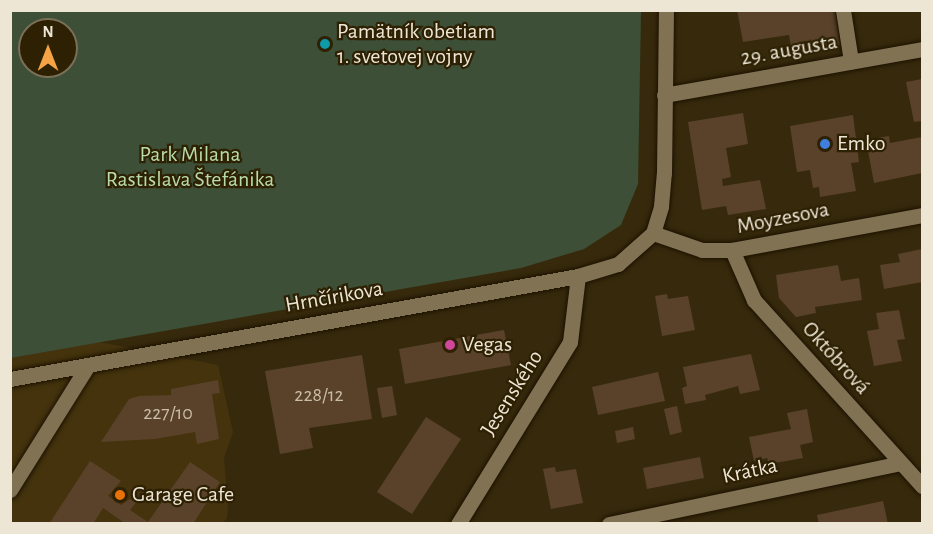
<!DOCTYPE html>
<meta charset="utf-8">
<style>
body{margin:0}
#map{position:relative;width:933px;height:534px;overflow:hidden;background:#372a0c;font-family:"Alegreya Sans",sans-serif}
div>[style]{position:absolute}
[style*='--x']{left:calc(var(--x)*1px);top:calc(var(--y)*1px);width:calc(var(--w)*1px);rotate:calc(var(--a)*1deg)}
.built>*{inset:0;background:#44330d}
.green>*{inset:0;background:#3d4f36}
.building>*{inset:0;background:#594229}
.roads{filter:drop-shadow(0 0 2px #1c1200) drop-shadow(0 0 2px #1c1200)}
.lane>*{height:15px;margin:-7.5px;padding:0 7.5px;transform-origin:7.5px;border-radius:7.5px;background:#827254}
.street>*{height:15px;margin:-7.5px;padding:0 7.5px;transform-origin:7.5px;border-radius:7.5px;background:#827254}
.dots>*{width:16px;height:16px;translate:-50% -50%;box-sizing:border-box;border:3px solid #2d2003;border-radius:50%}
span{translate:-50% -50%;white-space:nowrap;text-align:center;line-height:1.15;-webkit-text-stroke:4.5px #2d2003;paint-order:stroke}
.number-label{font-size:20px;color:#c9bdaa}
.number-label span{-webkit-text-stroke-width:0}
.poi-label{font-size:22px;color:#eee6d5}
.left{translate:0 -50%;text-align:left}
.street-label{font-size:22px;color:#eee6d5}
.park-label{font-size:22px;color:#b7dca9}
.frame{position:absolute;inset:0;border:12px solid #eee6d5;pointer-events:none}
.north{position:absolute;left:18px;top:18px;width:60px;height:60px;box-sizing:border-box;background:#2d2003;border:2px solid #7a6f57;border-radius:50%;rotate:0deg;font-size:16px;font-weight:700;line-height:24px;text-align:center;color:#eee6d5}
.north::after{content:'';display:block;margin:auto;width:21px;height:27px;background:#f5a345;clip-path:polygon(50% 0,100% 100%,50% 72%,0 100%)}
</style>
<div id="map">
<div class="built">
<div style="clip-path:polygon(99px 342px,218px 365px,233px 432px,224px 458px,228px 506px,227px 518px,223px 523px,11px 524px,11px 358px)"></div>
</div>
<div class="green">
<div style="clip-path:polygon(evenodd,11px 10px,641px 11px,638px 184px,621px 225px,584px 249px,521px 268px,11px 358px,11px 10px,30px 30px,66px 30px,66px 66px,30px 66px,30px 30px)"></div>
</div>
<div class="building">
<div style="clip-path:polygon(737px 10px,835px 10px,840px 45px,803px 51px,802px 45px,791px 47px,789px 35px,743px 42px)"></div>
<div style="clip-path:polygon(922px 79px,922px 121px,914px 122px,906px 82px)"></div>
<div style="clip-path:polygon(743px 113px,748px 144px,726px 148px,731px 177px,722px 179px,723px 186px,760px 180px,766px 209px,728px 215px,726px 206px,702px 210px,688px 122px)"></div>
<div style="clip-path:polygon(853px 115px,859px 162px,851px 163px,856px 191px,820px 197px,819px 187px,813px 188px,810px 170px,797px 172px,790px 126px)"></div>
<div style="clip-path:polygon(889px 136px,890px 143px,922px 137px,922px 173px,874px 183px,866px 140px)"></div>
<div style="clip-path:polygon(922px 249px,922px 282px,884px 289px,880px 265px,900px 262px,898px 254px)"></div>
<div style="clip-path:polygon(838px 265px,841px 281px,859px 278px,862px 300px,815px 307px,816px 313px,796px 317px,779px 298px,776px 275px)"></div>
<div style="clip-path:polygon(667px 294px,668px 299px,688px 296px,695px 330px,662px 336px,655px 296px)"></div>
<div style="clip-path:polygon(899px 310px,905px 339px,897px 340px,902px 361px,874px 366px,867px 331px,879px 329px,876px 313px)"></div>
<div style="clip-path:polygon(504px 330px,511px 365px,405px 384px,399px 349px)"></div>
<div style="clip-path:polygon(751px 354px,760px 390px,740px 394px,738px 386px,705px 395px,706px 400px,685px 404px,682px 388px,687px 386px,683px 367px)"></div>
<div style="clip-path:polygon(362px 355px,372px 419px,309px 428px,313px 448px,280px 454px,265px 371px)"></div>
<div style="clip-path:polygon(658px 372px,665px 401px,598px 415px,592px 387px)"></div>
<div style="clip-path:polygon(218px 380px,220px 393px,212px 394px,219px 439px,197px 444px,195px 432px,155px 439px,101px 442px,129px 399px,139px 396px,171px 395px,171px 389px)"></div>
<div style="clip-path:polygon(392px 386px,397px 415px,382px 418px,377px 388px)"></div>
<div style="clip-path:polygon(677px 406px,682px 432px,670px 435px,664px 409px)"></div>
<div style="clip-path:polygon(807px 409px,813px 442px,800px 445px,803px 458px,769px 464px,767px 458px,754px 461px,749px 437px,791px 429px,787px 413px)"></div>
<div style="clip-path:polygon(426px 417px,461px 439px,412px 514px,377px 492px)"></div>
<div style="clip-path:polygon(633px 427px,635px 439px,617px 443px,615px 431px)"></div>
<div style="clip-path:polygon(700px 457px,704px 478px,647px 489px,643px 468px)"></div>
<div style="clip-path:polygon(90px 461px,121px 481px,108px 496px,121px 505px,130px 499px,136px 503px,130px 510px,148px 522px,190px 462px,220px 482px,193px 524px,126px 524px,103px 508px,93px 524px,49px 524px)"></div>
<div style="clip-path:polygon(555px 467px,556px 472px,576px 469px,583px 503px,551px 509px,543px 469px)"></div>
<div style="clip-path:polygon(883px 501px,888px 524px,819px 524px,817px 515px)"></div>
</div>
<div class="roads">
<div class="lane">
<div style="--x:843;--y:10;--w:52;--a:81.1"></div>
</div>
<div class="street">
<div style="--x:664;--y:95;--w:262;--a:-10.1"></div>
<div style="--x:653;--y:233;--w:52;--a:19.1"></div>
<div style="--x:702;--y:250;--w:30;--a:0"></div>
<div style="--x:732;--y:250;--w:193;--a:-10.4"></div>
<div style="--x:653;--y:233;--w:28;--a:-73"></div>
<div style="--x:661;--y:206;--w:33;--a:-85"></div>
<div style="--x:664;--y:173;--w:163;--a:-89.3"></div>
<div style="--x:732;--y:250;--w:55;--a:66.3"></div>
<div style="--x:754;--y:300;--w:251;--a:47.9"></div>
<div style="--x:10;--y:379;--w:577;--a:-10.28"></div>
<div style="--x:578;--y:276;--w:42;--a:-16.7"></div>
<div style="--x:618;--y:264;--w:47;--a:-41.5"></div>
<div style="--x:10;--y:490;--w:147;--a:-58"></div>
<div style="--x:458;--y:524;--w:214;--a:-58.4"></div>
<div style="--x:570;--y:342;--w:66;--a:-83.1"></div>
<div style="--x:609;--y:524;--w:297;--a:-11.8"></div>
</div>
</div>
<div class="dots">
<div style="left:325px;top:44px;background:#0f9aa8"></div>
<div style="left:825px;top:144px;background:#3f7fe0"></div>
<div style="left:450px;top:345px;background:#d1479c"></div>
<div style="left:120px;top:495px;background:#e8710a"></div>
</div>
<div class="number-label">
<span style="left:319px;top:395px">228/12</span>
<span style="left:168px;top:413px">227/10</span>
</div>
<div class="poi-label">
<span class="left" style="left:337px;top:44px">Pamätník obetiam<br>1. svetovej vojny</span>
<span class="left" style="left:837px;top:144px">Emko</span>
<span class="left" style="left:462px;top:345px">Vegas</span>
<span class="left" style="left:132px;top:495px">Garage Cafe</span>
</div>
<div class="street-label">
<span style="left:789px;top:50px;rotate:-10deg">29. augusta</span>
<span style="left:783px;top:218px;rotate:-11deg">Moyzesova</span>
<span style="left:334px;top:297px;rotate:-10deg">Hrnčírikova</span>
<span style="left:836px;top:358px;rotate:48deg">Októbrová</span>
<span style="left:512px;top:393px;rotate:-58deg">Jesenského</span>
<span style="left:750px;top:471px;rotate:-12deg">Krátka</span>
</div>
<div class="park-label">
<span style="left:190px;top:167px">Park Milana<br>Rastislava Štefánika</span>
</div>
<div class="frame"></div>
<div class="north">N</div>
</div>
